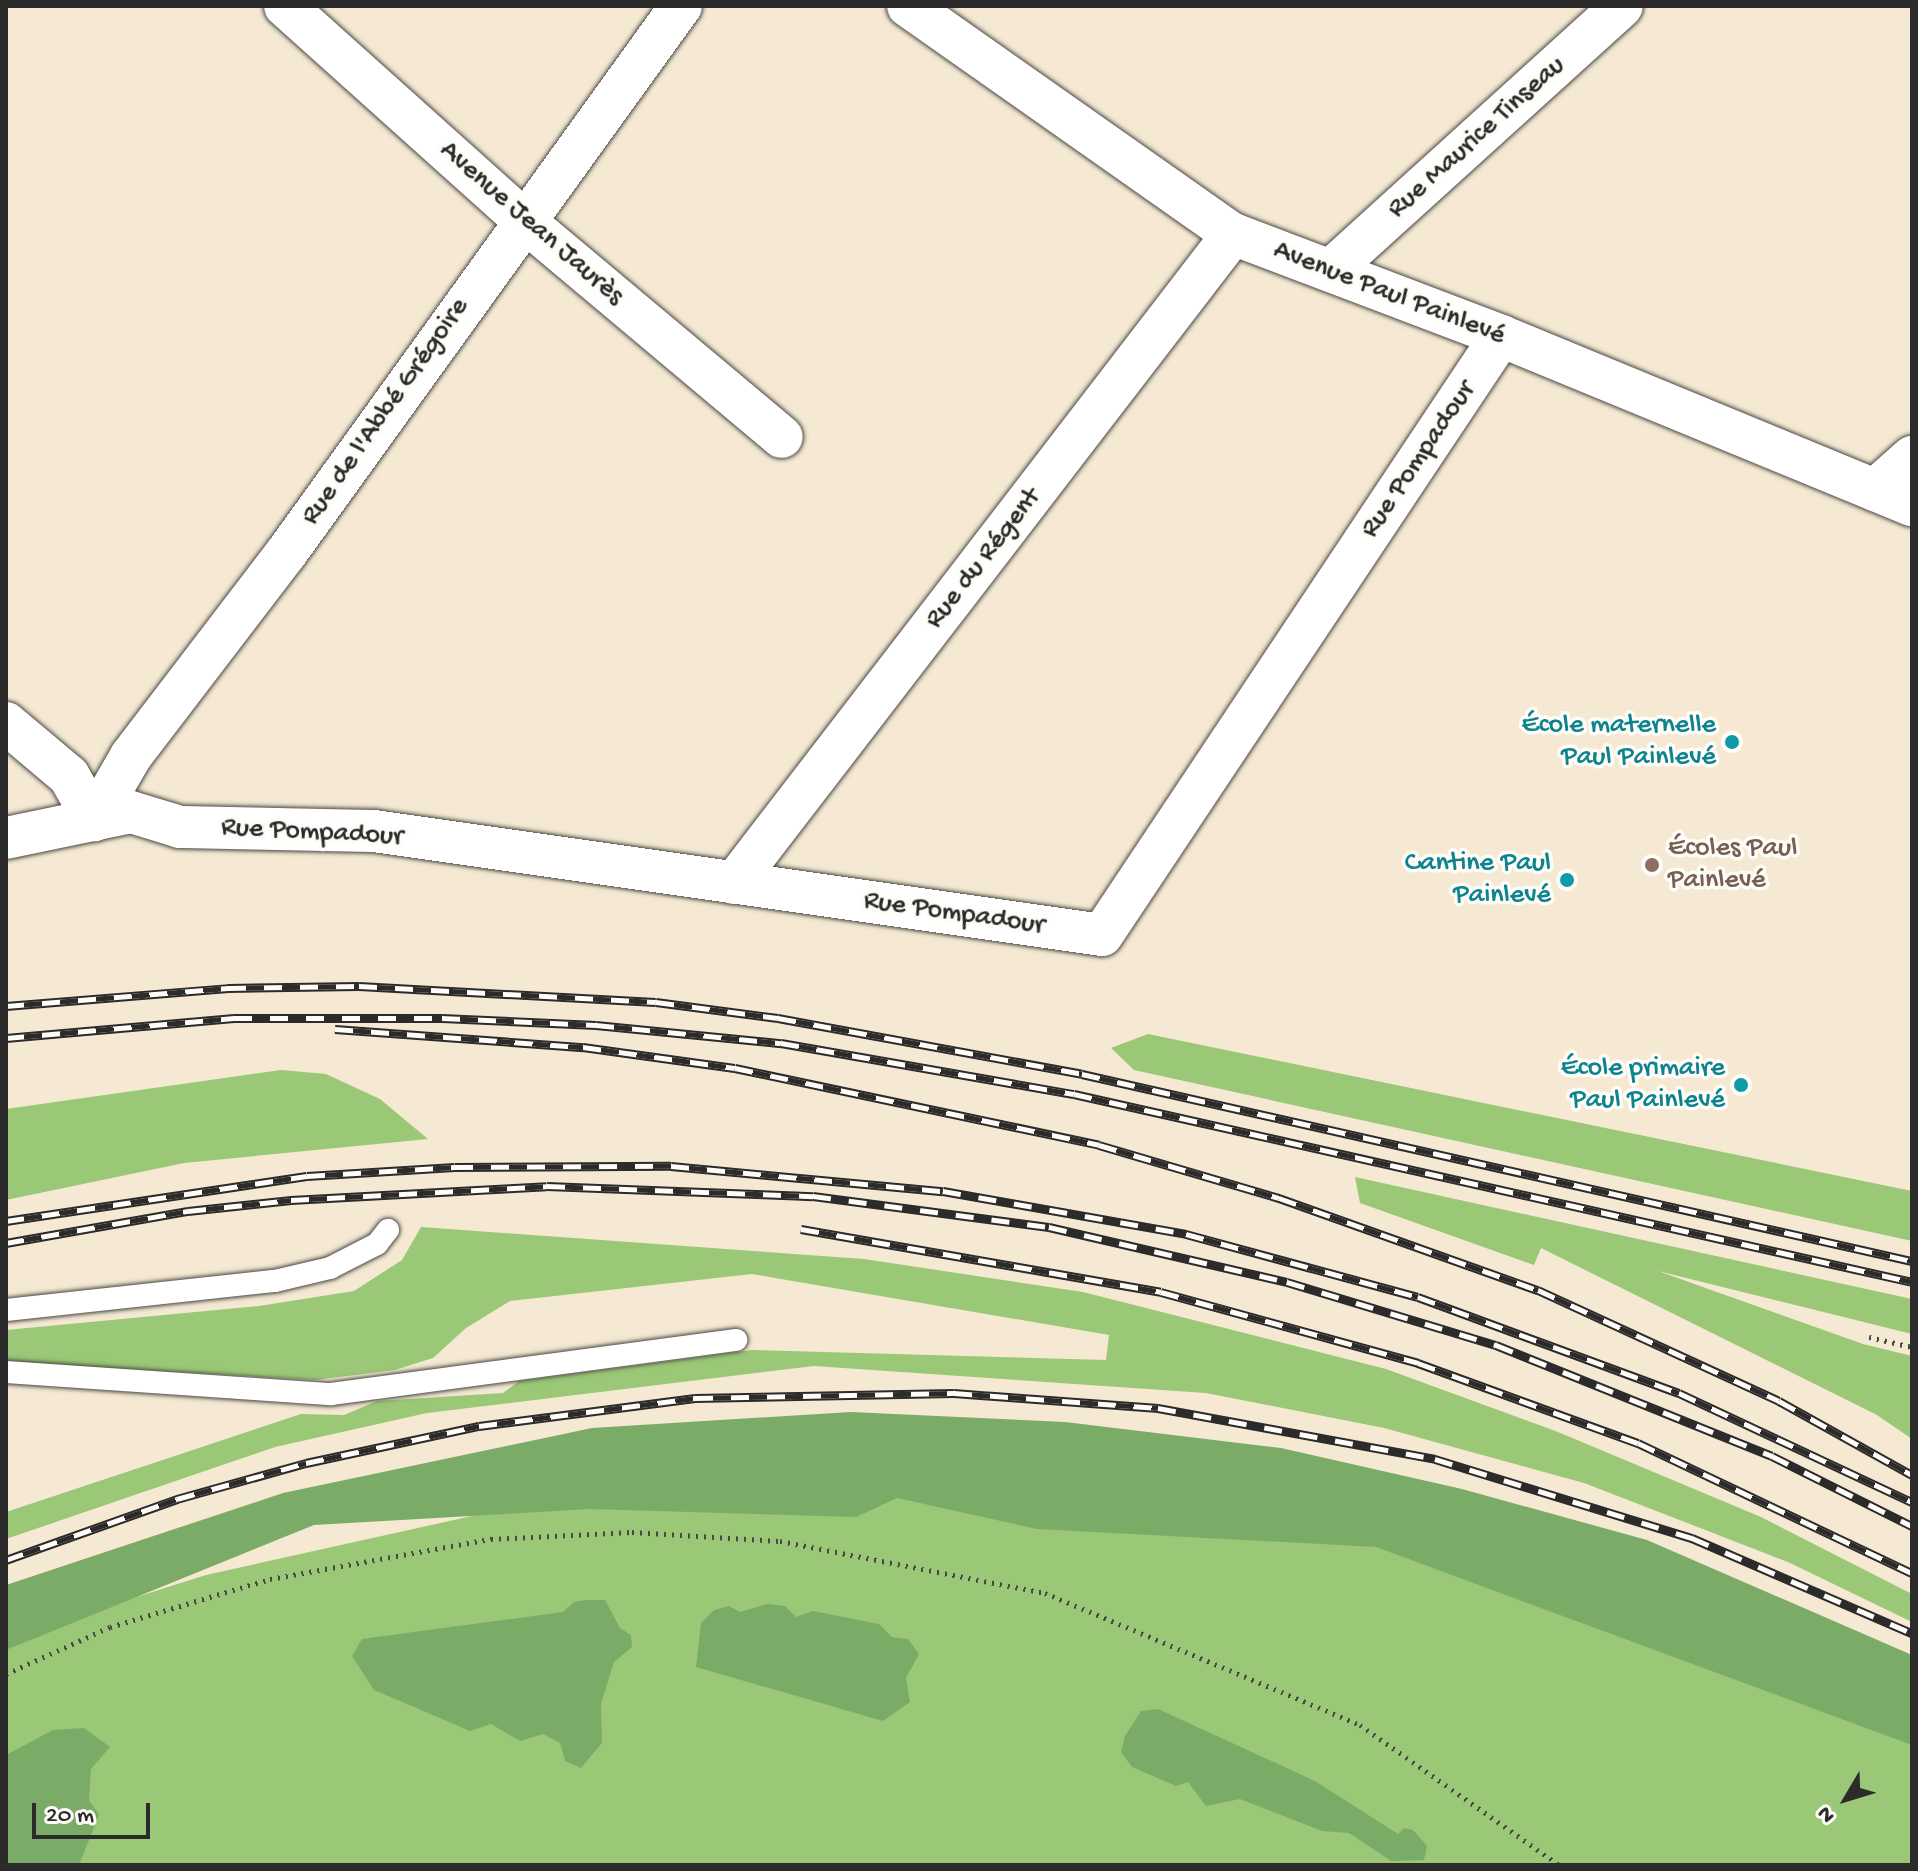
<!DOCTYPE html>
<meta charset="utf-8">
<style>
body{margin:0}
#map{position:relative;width:1918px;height:1871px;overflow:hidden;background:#f5e9d3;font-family:"Gochi Hand",sans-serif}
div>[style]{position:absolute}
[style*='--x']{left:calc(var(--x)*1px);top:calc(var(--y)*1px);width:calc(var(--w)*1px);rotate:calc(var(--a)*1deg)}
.green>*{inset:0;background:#9ac876}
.forest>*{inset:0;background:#7bac67}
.path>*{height:5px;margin-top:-2.5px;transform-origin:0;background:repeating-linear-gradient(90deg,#494844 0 2px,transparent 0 8px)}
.roads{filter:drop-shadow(0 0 2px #494844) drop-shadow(0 0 2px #494844)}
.service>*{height:22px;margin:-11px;padding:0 11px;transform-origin:11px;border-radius:11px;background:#fff}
.minor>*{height:42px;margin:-21px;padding:0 21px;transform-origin:21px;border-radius:21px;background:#fff}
.rail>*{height:9px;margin-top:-4.5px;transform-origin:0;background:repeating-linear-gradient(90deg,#fdfcf7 0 18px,#2b2b2b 0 36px);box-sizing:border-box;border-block:2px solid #2b2b2b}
.dots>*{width:22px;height:22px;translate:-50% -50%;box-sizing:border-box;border:4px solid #fdfcf7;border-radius:50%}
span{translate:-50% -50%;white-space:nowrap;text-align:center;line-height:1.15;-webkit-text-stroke:7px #fdfcf7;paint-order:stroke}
.street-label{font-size:28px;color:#2b2b2b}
.culture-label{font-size:28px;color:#0d838f}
.right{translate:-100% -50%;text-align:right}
.education-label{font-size:28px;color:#785e54}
.left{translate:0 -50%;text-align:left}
.frame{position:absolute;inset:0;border:8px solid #2b2b2b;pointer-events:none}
.north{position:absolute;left:1806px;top:1759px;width:80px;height:80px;-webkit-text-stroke:6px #fdfcf7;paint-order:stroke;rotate:232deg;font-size:22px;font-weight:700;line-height:32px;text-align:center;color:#2b2b2b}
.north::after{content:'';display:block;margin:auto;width:28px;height:36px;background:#2b2b2b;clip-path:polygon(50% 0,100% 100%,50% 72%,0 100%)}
.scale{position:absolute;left:32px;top:1803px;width:118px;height:36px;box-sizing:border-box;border:4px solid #2b2b2b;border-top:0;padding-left:10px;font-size:24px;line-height:28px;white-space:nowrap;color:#2b2b2b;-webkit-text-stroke:6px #fdfcf7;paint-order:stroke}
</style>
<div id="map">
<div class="green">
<div style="clip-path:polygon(1148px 1034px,1912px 1191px,1912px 1241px,1134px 1070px,1111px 1048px)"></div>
<div style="clip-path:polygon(281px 1070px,326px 1074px,380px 1099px,428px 1139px,184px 1163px,6px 1200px,6px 1109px)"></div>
<div style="clip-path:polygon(1355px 1177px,1912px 1299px,1912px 1334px,1658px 1271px,1863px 1344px,1912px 1356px,1912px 1439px,1877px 1415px,1541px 1248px,1534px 1265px,1360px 1203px)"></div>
<div style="clip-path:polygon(421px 1227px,864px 1259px,1083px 1292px,1386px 1369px,1558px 1432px,1761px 1517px,1912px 1594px,1912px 1622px,1788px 1562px,1584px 1483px,1384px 1428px,1206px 1393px,814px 1366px,427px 1413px,275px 1447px,6px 1539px,6px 1512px,301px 1414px,344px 1415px,377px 1401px,503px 1393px,519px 1381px,752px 1350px,1106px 1360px,1109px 1335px,752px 1274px,510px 1301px,466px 1328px,433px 1358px,395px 1370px,315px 1380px,6px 1362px,6px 1330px,259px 1306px,354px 1291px,402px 1260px)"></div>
<div style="clip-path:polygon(1147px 1483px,1912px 1690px,1912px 1865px,6px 1865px,6px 1650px,89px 1612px,206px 1575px,553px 1498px)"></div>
</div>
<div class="forest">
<div style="clip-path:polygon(851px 1412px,1065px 1422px,1281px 1448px,1462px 1489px,1647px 1540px,1912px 1655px,1912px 1745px,1376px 1547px,1037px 1529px,897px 1498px,856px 1517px,590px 1509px,314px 1525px,6px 1650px,6px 1585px,283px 1493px,592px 1428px)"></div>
<div style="clip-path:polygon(586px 1600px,605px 1600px,620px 1628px,631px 1635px,632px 1647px,614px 1662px,601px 1704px,602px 1743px,581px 1768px,565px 1761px,560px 1743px,543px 1734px,520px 1741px,491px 1724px,470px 1731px,374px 1690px,352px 1656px,362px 1639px,563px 1612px,574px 1602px)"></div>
<div style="clip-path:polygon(767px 1604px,785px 1606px,796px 1617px,813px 1611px,879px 1624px,892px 1637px,908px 1639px,919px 1654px,906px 1678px,910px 1702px,883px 1721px,696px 1667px,701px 1623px,714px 1610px,729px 1606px,740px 1612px)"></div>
<div style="clip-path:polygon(1158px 1709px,1315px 1781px,1398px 1834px,1404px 1828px,1413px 1830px,1427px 1846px,1424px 1860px,1391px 1861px,1349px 1833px,1322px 1831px,1240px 1799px,1206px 1806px,1188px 1782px,1176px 1786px,1132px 1767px,1121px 1752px,1125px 1736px,1141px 1711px)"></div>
<div style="clip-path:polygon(84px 1728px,110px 1747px,91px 1769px,89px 1800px,99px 1815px,79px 1865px,6px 1865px,6px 1755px,53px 1730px)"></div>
</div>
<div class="path">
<div style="--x:1869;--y:1337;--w:44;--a:13.1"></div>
<div style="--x:6;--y:1674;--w:114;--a:-24.3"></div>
<div style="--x:110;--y:1627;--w:167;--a:-16.7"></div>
<div style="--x:270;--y:1579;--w:225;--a:-10.3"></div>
<div style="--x:491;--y:1539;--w:141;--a:-2.8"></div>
<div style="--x:632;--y:1532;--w:148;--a:3.5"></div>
<div style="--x:780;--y:1541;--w:270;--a:11.1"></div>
<div style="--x:1045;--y:1593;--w:342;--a:22.7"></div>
<div style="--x:1360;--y:1725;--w:243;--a:35.1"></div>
</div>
<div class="roads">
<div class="service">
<div style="--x:6;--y:1310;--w:271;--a:-6.2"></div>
<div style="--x:275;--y:1281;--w:57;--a:-13.3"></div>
<div style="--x:330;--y:1268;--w:53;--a:-27.1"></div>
<div style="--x:377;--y:1244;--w:18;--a:-52"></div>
<div style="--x:6;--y:1372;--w:326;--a:3.9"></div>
<div style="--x:331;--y:1394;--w:409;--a:-7.6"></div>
</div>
<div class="minor">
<div style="--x:285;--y:6;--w:319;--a:41.9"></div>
<div style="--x:522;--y:219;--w:339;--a:40"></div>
<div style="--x:908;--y:6;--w:397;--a:35.1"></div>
<div style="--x:1233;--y:234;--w:287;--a:20.8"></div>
<div style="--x:1501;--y:336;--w:444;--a:22.4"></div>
<div style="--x:1332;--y:269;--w:391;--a:-42.2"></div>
<div style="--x:1875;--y:490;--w:50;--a:-41.7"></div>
<div style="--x:6;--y:723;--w:82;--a:40.1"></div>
<div style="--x:69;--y:776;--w:51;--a:60.4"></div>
<div style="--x:94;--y:820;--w:74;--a:-60"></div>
<div style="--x:131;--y:756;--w:257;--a:-52.6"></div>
<div style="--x:287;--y:552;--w:673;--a:-54.19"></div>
<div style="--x:6;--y:838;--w:128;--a:-11.7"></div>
<div style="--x:131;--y:812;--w:51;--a:17"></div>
<div style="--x:180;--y:827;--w:194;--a:1.2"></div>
<div style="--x:374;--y:831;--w:735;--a:8.13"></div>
<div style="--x:1102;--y:935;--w:720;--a:-56.33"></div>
<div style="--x:734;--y:883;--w:819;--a:-52.44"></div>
</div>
</div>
<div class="rail">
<div style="--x:6;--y:1006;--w:223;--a:-4.6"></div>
<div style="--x:228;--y:988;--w:131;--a:-0.9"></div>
<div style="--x:359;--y:986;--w:297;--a:3.1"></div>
<div style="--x:656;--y:1002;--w:123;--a:7.5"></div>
<div style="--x:778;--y:1018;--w:309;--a:10.4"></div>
<div style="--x:1082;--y:1074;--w:851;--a:12.7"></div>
<div style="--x:335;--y:1029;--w:249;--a:4.2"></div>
<div style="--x:583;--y:1047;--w:153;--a:7.9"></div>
<div style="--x:735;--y:1068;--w:372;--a:11.9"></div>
<div style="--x:1099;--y:1145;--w:188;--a:16.4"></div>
<div style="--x:1279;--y:1198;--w:275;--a:19.6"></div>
<div style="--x:1538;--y:1290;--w:265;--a:24.7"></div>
<div style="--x:1779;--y:1401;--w:152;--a:29.1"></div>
<div style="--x:6;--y:1038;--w:229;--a:-5"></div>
<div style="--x:234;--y:1018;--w:208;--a:0"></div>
<div style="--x:442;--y:1018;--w:154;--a:2.6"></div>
<div style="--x:596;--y:1025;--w:186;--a:5.6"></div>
<div style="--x:781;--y:1043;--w:297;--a:9.9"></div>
<div style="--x:1074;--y:1094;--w:859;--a:12.64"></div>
<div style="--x:6;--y:1221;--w:304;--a:-8.5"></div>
<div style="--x:307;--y:1176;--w:148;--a:-3.5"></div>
<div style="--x:455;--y:1167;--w:216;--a:-0.3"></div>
<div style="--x:671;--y:1166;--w:273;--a:5.3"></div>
<div style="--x:943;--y:1191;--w:247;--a:10"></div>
<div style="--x:1186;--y:1234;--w:240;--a:15.2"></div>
<div style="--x:1418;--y:1297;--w:278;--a:20.2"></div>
<div style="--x:1679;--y:1393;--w:257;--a:25.1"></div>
<div style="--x:801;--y:1229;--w:365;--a:9.9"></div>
<div style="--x:1161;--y:1292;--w:267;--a:15.4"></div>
<div style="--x:1418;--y:1363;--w:234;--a:20"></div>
<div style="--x:1638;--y:1443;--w:303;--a:25.4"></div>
<div style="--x:6;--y:1243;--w:185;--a:-10"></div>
<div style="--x:188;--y:1211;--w:104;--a:-6.1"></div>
<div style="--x:291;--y:1200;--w:256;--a:-3.1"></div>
<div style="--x:547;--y:1186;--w:266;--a:2.2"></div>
<div style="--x:813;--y:1196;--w:238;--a:7.5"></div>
<div style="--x:1049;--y:1227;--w:244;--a:13"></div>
<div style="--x:1287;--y:1282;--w:218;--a:16.8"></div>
<div style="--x:1496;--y:1345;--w:297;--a:21.9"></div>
<div style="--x:1772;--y:1456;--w:157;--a:26.6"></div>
<div style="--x:6;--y:1560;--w:182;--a:-19.6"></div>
<div style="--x:177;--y:1499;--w:134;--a:-15.6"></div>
<div style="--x:306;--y:1463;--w:177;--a:-12.1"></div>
<div style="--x:479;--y:1426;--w:218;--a:-7.4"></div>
<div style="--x:695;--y:1398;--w:259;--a:-1.1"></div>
<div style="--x:954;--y:1393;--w:205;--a:4.2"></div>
<div style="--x:1158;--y:1408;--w:282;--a:10.4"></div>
<div style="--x:1435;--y:1459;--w:269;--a:17.1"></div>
<div style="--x:1692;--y:1538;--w:240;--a:23.4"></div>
</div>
<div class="dots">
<div style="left:1732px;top:742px;background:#0f9aa8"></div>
<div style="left:1652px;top:865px;background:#8d6e63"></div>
<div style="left:1567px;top:880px;background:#0f9aa8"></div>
<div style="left:1741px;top:1085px;background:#0f9aa8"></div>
</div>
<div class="street-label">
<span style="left:1477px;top:138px;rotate:-42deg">Rue Maurice Tinseau</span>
<span style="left:531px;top:224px;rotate:41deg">Avenue Jean Jaurès</span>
<span style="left:1389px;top:294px;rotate:21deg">Avenue Paul Painlevé</span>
<span style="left:386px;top:412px;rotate:-55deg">Rue de l'Abbé Grégoire</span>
<span style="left:1419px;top:460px;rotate:-56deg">Rue Pompadour</span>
<span style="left:984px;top:559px;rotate:-52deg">Rue du Régent</span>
<span style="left:312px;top:833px;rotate:3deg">Rue Pompadour</span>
<span style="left:954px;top:914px;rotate:8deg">Rue Pompadour</span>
</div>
<div class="culture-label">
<span class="right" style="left:1716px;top:742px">École maternelle<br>Paul Painlevé</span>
<span class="right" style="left:1551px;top:880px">Cantine Paul<br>Painlevé</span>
<span class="right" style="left:1725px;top:1085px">École primaire<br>Paul Painlevé</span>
</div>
<div class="education-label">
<span class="left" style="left:1668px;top:865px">Écoles Paul<br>Painlevé</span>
</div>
<div class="frame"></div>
<div class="north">N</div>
<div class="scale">20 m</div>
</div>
